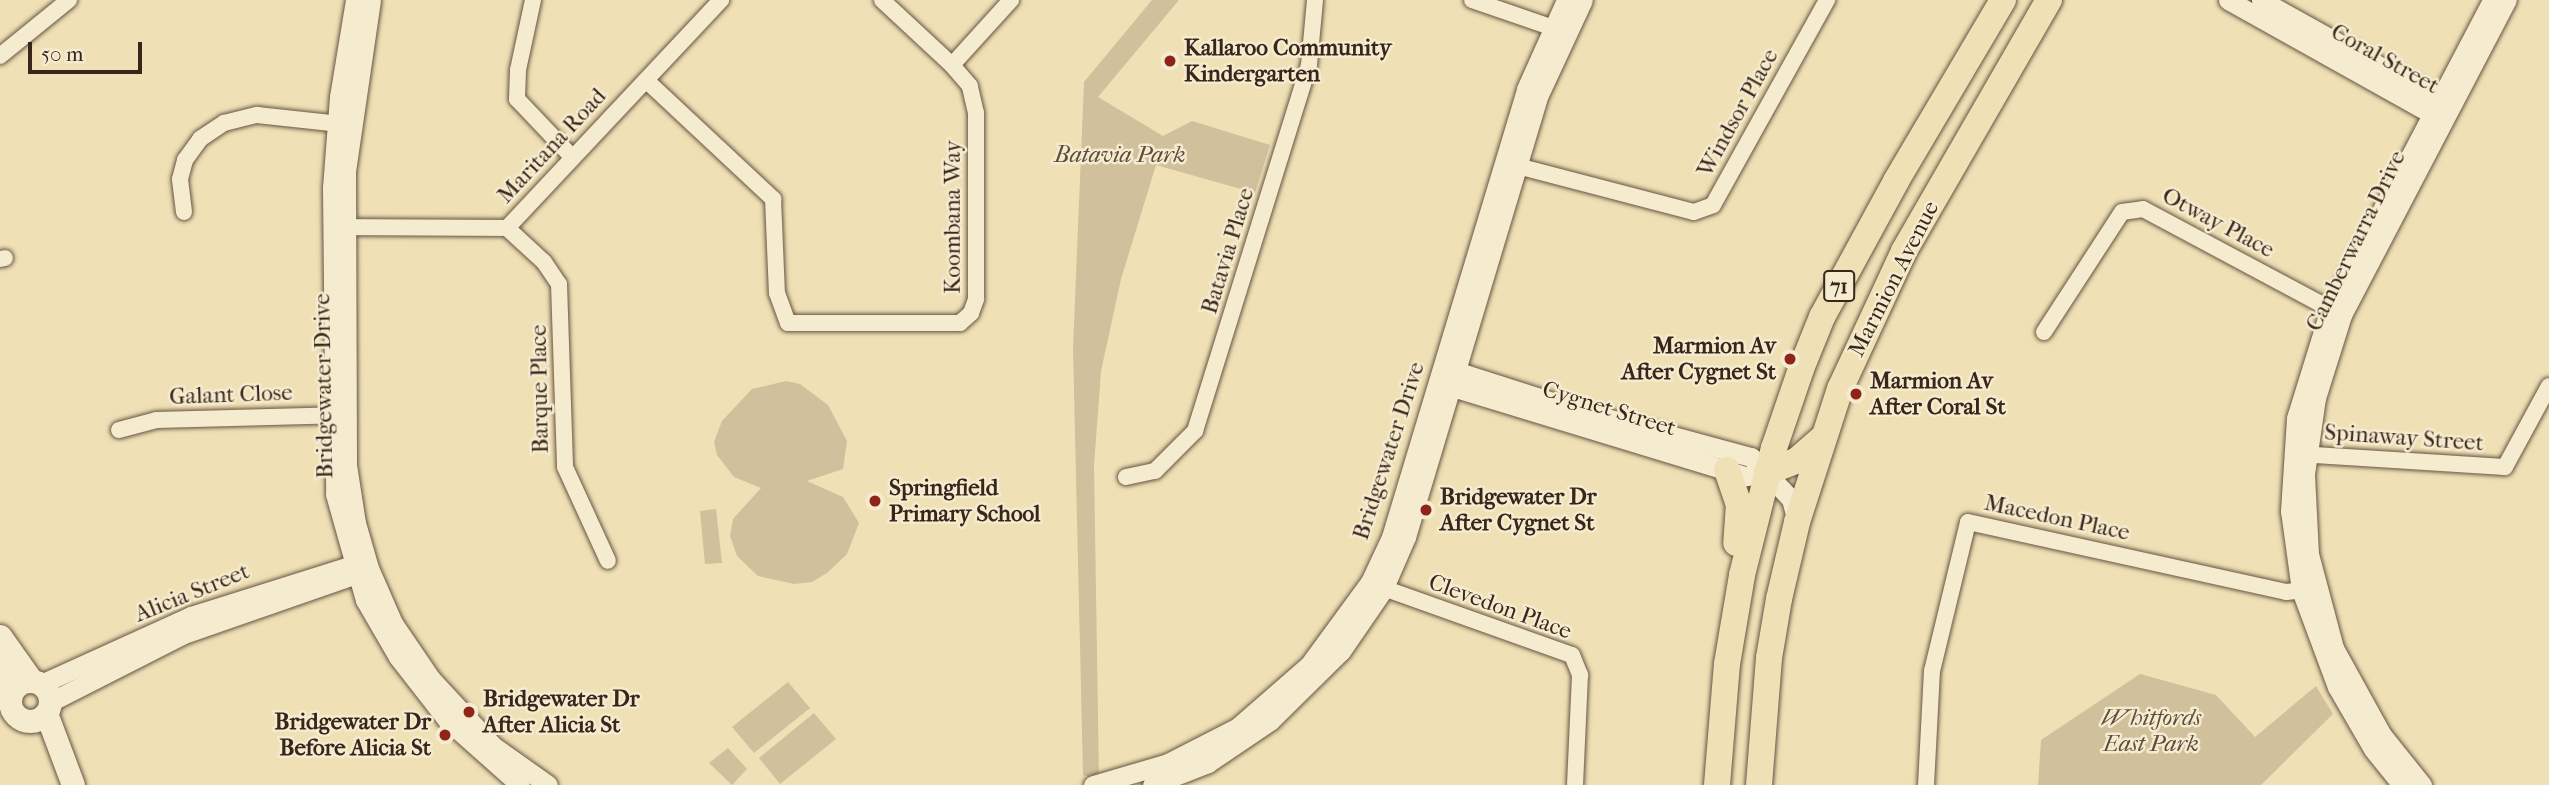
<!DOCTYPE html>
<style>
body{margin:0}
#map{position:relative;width:2549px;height:785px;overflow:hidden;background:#efe0b5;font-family:"IM FELL French Canon",serif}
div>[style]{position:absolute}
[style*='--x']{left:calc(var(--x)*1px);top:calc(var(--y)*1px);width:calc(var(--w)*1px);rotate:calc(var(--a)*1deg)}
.green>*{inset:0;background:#d0c09b}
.roads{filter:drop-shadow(0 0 2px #665442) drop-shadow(0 0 2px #665442)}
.minor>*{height:16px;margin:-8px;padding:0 8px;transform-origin:8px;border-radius:8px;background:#f5ebcf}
.tertiary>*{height:19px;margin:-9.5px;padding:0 9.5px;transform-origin:9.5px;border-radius:9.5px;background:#f5ebcf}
.secondary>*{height:23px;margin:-11.5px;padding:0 11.5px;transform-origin:11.5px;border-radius:11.5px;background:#f5ebcf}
.secondary>.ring{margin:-11.5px;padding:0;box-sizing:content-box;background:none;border:23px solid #f5ebcf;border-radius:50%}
.trunk>*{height:26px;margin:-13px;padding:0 13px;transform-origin:13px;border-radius:13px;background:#efe0b5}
.dots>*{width:19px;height:19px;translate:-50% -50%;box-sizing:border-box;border:4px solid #f5ebcf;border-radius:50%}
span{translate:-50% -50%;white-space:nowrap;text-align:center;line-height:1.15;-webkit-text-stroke:5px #f5ebcf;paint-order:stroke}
.shield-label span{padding:2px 5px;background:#f5ebcf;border:2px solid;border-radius:5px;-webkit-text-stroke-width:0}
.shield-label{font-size:21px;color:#38261c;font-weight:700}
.poi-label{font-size:23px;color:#38261c;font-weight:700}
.left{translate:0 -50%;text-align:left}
.right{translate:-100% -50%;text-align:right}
.street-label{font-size:23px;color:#38261c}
.park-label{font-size:23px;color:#5e4c3c;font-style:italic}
.scale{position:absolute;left:28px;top:42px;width:114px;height:32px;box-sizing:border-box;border:4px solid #38261c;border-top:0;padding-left:9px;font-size:21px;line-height:24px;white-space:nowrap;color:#38261c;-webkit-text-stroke:5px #f5ebcf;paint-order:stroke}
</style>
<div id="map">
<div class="green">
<div style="clip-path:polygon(1152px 0,1179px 0,1098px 97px,1163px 136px,1192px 121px,1270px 145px,1255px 193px,1156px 165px,1121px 279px,1101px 371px,1094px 465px,1099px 780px,1083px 775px,1073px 348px,1084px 82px)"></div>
<div style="clip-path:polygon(786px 381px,800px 384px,828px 405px,847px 441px,843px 469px,807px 481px,843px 497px,859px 523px,847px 554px,827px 573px,812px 582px,794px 584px,758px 576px,737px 556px,730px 536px,733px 519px,761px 488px,734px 477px,717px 455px,714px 442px,722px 421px,752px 389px)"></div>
<div style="clip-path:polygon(716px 509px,722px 563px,705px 564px,700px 511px)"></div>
<div style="clip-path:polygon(2140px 674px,2216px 695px,2255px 737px,2316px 686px,2333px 714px,2261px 785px,2038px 785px,2041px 740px)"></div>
<div style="clip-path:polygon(788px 682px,810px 708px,754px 753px,732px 727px)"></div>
<div style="clip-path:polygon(814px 713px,836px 739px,780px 784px,759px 758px)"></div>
<div style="clip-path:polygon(728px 748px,747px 769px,732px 785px,709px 763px)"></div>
</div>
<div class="roads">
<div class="minor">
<div style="--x:533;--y:0;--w:72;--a:102.1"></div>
<div style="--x:518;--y:70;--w:29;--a:92"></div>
<div style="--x:517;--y:99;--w:79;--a:46.5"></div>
<div style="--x:882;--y:0;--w:96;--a:42.9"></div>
<div style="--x:1472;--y:0;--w:95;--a:19"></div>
<div style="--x:0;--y:56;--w:89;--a:-39.1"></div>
<div style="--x:647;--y:81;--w:173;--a:43.1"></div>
<div style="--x:773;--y:199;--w:94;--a:87.6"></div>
<div style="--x:777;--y:293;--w:32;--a:70"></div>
<div style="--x:788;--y:323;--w:172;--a:0"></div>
<div style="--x:960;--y:323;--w:15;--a:-42"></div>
<div style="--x:971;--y:313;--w:15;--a:-70"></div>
<div style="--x:976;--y:299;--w:186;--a:-90"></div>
<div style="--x:976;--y:113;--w:28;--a:-103"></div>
<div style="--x:970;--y:86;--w:28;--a:-131"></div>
<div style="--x:952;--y:65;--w:88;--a:-47.8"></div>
<div style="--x:1506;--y:163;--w:194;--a:14.6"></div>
<div style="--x:1694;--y:212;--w:20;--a:-20"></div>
<div style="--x:1713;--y:205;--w:235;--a:-60.9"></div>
<div style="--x:184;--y:212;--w:33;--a:-97"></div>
<div style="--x:180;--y:179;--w:20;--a:-75"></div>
<div style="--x:185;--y:160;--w:26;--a:-54"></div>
<div style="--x:200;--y:139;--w:29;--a:-34"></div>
<div style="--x:224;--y:123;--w:34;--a:-14"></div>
<div style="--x:257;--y:115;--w:93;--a:6.2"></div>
<div style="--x:336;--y:227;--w:171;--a:0.3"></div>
<div style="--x:507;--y:228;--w:313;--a:-46.8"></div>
<div style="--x:507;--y:228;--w:50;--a:42.6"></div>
<div style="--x:544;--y:262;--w:27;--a:56"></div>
<div style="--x:559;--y:284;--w:183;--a:88.1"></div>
<div style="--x:565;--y:467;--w:103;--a:65.4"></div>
<div style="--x:0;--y:259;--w:5;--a:-11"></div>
<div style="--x:2044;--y:332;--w:143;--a:-57"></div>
<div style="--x:2122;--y:212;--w:21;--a:-8"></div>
<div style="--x:2143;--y:209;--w:221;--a:28.1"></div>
<div style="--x:119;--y:430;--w:38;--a:-15"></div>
<div style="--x:156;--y:420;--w:190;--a:-1.5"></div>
<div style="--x:2299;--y:454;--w:206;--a:3.6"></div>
<div style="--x:2505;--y:467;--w:92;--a:-61.5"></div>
<div style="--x:1126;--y:477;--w:30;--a:-12"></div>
<div style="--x:1155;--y:471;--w:57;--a:-45"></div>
<div style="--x:1195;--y:431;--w:383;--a:-72.7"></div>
<div style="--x:1309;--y:65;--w:65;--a:-84.7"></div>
<div style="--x:1375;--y:585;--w:209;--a:19.6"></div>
<div style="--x:1572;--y:655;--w:22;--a:68"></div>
<div style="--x:1580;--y:675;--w:110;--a:92.6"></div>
<div style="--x:1926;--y:785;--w:114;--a:-87"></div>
<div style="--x:1932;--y:671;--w:153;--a:-76.4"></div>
<div style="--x:1968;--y:522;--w:326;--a:12.4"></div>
<div style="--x:2286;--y:592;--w:27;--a:-6"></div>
</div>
<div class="tertiary">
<div style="--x:355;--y:0;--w:98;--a:99.4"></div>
<div style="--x:339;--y:97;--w:91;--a:94.4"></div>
<div style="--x:332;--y:188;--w:306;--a:89.4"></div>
<div style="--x:335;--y:494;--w:110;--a:74.2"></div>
<div style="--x:365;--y:600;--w:66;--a:59.9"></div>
<div style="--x:398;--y:657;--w:81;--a:52"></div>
<div style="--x:448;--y:721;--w:96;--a:41.6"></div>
<div style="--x:371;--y:0;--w:174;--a:98.3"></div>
<div style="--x:346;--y:172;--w:293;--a:89.8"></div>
<div style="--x:347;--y:465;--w:59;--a:81.2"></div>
<div style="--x:356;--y:523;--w:47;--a:73.9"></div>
<div style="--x:369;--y:568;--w:60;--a:66.4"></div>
<div style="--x:393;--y:623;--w:68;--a:55.8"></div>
<div style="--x:431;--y:679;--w:91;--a:47.2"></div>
<div style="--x:493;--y:746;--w:67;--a:35.3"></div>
<div style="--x:2228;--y:0;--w:246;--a:29.2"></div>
<div style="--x:2261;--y:0;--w:216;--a:29.1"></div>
<div style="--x:1446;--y:368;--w:145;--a:17.7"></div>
<div style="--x:1584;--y:412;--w:173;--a:15.1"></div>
<div style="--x:1751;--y:457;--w:58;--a:46.4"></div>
<div style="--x:1791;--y:499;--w:24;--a:75"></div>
<div style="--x:1439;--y:383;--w:321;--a:16.9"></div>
<div style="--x:1746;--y:476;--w:21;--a:-11"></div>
<div style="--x:41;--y:684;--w:165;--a:-24.4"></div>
<div style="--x:191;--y:616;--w:179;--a:-17.5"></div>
<div style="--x:50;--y:702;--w:150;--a:-26.9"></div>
<div style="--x:184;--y:634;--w:192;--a:-19.2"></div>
<div style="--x:1093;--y:785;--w:78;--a:-16.3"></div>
<div style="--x:1168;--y:763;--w:79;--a:-27.2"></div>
<div style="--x:1238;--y:727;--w:94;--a:-41.1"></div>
<div style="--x:1309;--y:665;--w:103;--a:-53.7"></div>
<div style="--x:1370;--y:582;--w:50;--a:-65"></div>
<div style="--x:1391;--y:537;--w:468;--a:-73.2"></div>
<div style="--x:1526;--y:89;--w:98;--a:-65.8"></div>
<div style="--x:1152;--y:785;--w:60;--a:-21.4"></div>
<div style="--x:1208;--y:763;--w:75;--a:-34.1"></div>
<div style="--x:1270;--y:721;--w:100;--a:-44.6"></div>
<div style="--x:1341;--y:651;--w:74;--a:-55.5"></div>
<div style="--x:1383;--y:590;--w:58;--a:-66.5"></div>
<div style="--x:1406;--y:537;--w:457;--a:-73.3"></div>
<div style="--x:1537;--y:99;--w:109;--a:-65.1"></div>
<div style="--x:2402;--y:785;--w:46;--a:-128.9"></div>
<div style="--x:2373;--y:749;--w:72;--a:-120.1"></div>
<div style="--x:2337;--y:687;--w:103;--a:-110.4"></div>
<div style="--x:2301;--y:590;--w:80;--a:-97.9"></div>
<div style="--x:2290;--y:511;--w:93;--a:-86.3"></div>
<div style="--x:2296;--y:418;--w:114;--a:-72.7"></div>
<div style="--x:2330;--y:309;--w:349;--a:-62.3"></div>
<div style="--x:2422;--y:785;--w:64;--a:-128.7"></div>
<div style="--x:2382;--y:735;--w:99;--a:-118.9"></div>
<div style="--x:2334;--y:648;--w:97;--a:-104.9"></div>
<div style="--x:2309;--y:554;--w:80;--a:-92.9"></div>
<div style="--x:2305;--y:474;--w:77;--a:-81.8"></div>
<div style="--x:2316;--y:398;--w:87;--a:-72.6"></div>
<div style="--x:2342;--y:315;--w:356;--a:-62.4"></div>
</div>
<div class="secondary">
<div style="--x:0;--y:636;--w:55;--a:54.6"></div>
<div style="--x:0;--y:666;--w:30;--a:69"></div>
<div class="ring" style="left:10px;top:681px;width:17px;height:17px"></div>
<div style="--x:46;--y:713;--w:77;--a:69.4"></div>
</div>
<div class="trunk">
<div style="--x:1727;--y:470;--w:36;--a:71"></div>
<div style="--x:1739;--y:504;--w:39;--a:94"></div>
<div style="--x:1767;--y:472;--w:31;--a:-21"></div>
<div style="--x:1796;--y:461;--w:35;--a:-41"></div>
<div style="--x:1717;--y:785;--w:121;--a:-85.3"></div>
<div style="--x:1727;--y:664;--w:90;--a:-80.4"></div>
<div style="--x:1742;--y:575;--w:131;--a:-75.9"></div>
<div style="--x:1774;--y:448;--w:83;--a:-71.1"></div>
<div style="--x:1801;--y:369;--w:56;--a:-68"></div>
<div style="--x:1822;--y:317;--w:155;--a:-61.4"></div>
<div style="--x:1896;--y:181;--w:210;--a:-59.4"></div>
<div style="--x:1759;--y:785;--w:127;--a:-85.5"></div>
<div style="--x:1769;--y:658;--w:60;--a:-80.4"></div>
<div style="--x:1779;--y:599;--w:79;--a:-76.8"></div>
<div style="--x:1797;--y:522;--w:140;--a:-72.1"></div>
<div style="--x:1840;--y:389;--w:152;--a:-65.1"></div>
<div style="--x:1904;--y:251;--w:290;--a:-60"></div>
</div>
</div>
<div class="dots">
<div style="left:1170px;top:61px;background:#8f2418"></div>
<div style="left:1790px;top:359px;background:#8f2418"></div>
<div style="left:1856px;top:394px;background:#8f2418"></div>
<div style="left:875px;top:501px;background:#8f2418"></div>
<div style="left:1426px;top:510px;background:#8f2418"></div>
<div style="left:469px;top:712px;background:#8f2418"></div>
<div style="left:445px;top:735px;background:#8f2418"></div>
</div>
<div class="shield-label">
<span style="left:1839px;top:286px">71</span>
</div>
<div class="poi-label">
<span class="left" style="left:1184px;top:61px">Kallaroo Community<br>Kindergarten</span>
<span class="right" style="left:1776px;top:359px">Marmion Av<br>After Cygnet St</span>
<span class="left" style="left:1870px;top:394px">Marmion Av<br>After Coral St</span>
<span class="left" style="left:889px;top:501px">Springfield<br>Primary School</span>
<span class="left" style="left:1440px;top:510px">Bridgewater Dr<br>After Cygnet St</span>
<span class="left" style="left:483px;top:712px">Bridgewater Dr<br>After Alicia St</span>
<span class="right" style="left:431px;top:735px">Bridgewater Dr<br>Before Alicia St</span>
</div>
<div class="street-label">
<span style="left:2385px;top:59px;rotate:29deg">Coral Street</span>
<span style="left:1738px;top:113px;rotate:-61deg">Windsor Place</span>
<span style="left:552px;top:146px;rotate:-47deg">Maritana Road</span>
<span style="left:953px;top:217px;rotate:-90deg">Koombana Way</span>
<span style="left:2218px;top:223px;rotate:28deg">Otway Place</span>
<span style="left:2356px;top:241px;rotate:-64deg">Camberwarra Drive</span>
<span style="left:1228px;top:251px;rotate:-73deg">Batavia Place</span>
<span style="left:1894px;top:279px;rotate:-63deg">Marmion Avenue</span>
<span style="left:324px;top:386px;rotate:-91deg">Bridgewater Drive</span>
<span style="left:540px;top:389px;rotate:-91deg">Barque Place</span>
<span style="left:231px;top:395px;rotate:-2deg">Galant Close</span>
<span style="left:1609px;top:409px;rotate:17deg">Cygnet Street</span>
<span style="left:2404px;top:438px;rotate:4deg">Spinaway Street</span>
<span style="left:1389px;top:451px;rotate:-72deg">Bridgewater Drive</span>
<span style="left:2057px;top:518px;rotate:12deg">Macedon Place</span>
<span style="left:192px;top:593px;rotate:-22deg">Alicia Street</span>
<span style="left:1500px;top:607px;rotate:20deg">Clevedon Place</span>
</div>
<div class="park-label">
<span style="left:1120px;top:155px">Batavia Park</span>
<span style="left:2151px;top:731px">Whitfords<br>East Park</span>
</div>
<div class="scale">50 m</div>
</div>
